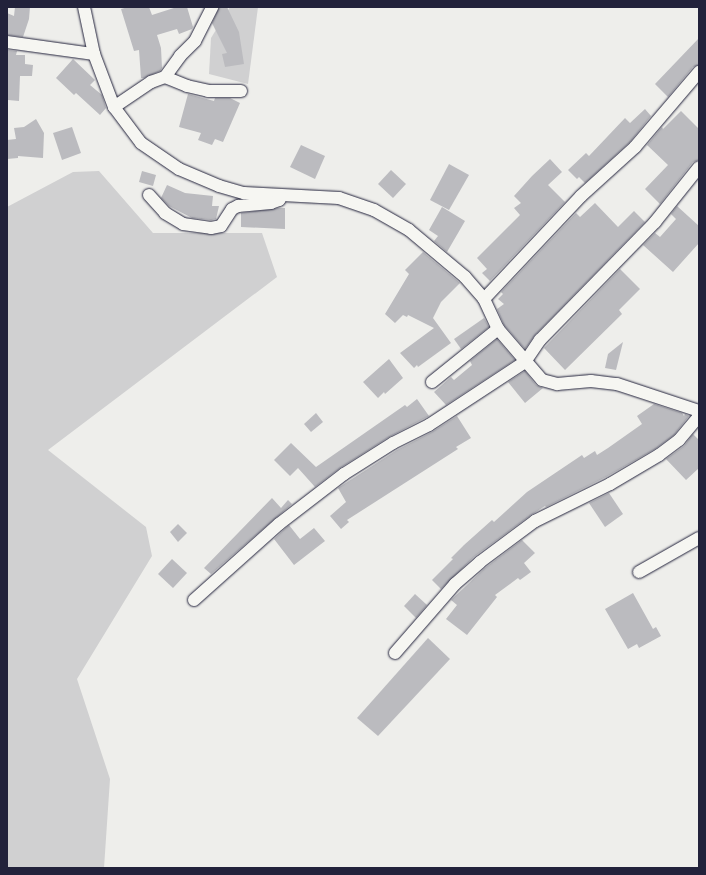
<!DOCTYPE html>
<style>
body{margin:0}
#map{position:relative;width:706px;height:875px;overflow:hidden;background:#eeeeeb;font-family:"Patrick Hand",sans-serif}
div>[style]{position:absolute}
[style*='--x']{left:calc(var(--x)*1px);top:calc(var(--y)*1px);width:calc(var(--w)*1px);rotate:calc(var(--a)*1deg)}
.green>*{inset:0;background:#d0d0d1}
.building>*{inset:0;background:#bbbbbf}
.roads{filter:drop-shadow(0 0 1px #22223b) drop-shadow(0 0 1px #22223b)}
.minor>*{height:12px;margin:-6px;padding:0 6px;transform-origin:6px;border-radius:6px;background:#f6f6f2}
span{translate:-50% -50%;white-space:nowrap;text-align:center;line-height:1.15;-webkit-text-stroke:3px #f6f6f2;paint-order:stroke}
.frame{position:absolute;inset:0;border:8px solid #22223b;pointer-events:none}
</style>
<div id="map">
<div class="green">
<div style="clip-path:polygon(230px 7px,258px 7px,248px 84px,209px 74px,211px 38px)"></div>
<div style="clip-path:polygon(99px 171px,153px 233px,262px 233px,277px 277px,48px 450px,146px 527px,152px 556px,77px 679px,110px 779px,104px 868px,7px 868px,7px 207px,73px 172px)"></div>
</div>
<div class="building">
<div style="clip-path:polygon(15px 7px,30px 7px,29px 19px,23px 37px,7px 35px,7px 13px,14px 16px)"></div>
<div style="clip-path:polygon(128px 7px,149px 7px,152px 15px,177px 7px,187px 7px,193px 27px,192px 29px,179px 34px,177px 29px,157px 35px,161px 48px,162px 68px,160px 71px,144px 78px,141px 78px,139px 50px,134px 51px,121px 9px)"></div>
<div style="clip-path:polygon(219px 7px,227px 7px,239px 32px,244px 64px,225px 67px,222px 54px,227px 53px,212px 23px)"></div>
<div style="clip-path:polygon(699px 38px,699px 65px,693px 67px,668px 97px,655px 84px)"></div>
<div style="clip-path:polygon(7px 50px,17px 51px,16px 55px,25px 55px,25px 64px,33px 65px,32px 76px,20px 76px,19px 101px,8px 100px)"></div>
<div style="clip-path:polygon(73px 59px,95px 80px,90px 85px,102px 95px,106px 108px,100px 115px,76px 93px,74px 95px,56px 78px)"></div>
<div style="clip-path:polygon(188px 94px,214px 101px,215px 98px,230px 98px,240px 103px,223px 142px,215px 139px,212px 145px,198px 140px,201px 133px,179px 127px)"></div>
<div style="clip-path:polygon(645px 109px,651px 116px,630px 142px,585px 183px,579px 177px,577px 179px,568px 170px,586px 153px,589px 156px,625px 118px,630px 123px)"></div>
<div style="clip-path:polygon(681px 111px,699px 129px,699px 160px,693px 162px,660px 204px,645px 189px,668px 165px,647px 145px,662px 127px,663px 129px)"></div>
<div style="clip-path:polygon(36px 119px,44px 133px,43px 158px,18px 156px,18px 158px,7px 159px,7px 140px,16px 139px,14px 128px,24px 127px)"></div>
<div style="clip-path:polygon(72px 127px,81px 153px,62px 160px,53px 133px)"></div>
<div style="clip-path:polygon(301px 145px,325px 156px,315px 179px,290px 167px)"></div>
<div style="clip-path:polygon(550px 159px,562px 172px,548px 185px,565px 202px,490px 281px,482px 273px,487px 269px,477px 258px,520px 215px,514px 208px,521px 203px,514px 196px,532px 176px)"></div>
<div style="clip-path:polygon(449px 164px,469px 175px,449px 210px,430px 200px)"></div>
<div style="clip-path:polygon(391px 170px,406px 184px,393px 198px,378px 184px)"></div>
<div style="clip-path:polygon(142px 171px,156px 175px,153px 186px,139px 182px)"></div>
<div style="clip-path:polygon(167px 185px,185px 193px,213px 196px,212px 206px,219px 206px,216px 219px,211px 220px,192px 218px,169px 206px,161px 198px)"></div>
<div style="clip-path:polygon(595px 203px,618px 227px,634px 211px,645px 222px,535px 335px,525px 349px,504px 325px,497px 309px,504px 304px,498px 299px,503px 294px,501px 292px,576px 213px,580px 217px)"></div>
<div style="clip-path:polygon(677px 206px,699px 226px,699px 243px,673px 272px,643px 245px,655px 233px,660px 237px,676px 219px,671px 214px)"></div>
<div style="clip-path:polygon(442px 207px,465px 221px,447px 252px,434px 241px,438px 236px,429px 230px)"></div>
<div style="clip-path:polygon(279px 208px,285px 208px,285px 229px,241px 227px,241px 213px)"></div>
<div style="clip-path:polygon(423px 252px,460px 283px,441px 302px,433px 318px,451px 343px,418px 367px,417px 365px,414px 368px,400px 353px,434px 328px,408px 315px,407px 317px,403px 315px,395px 323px,385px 314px,409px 274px,405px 270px)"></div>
<div style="clip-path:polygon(620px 269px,640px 289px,619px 310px,622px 314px,565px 370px,544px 348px)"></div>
<div style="clip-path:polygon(484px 318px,489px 327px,461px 349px,454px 339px)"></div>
<div style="clip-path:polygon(497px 339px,515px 360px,446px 405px,434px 392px,451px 377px,454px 380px,472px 365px,470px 361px)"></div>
<div style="clip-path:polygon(623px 342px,616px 370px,605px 368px,608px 354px)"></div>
<div style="clip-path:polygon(389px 359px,403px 378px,385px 394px,384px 392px,378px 398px,363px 382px)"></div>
<div style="clip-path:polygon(525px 371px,536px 385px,543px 388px,525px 403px,508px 382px)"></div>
<div style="clip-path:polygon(417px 399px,429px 416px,389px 437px,340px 468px,315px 487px,298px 468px,290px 476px,274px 460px,291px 443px,316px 467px,405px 405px,407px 407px)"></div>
<div style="clip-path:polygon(654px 404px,682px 413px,684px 416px,685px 414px,689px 416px,674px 435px,655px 449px,606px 477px,546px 507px,545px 506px,531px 515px,475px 556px,441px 589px,432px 580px,453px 559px,451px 558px,464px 545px,492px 520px,494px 522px,527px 492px,582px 455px,584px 458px,595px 451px,597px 455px,608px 448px,642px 424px,637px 416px)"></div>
<div style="clip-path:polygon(316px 413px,323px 422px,311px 432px,304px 424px)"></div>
<div style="clip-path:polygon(457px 416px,471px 438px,456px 447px,458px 449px,347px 520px,349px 522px,341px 529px,330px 516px,346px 502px,338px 488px,397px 450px,432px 432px)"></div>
<div style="clip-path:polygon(693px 434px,699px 440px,699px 468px,686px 480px,666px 459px,684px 446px)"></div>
<div style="clip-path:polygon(609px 493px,623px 514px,605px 527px,589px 503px)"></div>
<div style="clip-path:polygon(272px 498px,281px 508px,288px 500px,292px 504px,211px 574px,204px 568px)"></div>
<div style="clip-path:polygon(178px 524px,187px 533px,178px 542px,170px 532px)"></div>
<div style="clip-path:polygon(289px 525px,300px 539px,314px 528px,325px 541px,294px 565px,274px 539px)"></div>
<div style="clip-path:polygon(522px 540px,535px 553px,524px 563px,531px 572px,520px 580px,518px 578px,495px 595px,497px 597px,467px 635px,446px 619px,457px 605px,451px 600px,485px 568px)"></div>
<div style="clip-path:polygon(172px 559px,187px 573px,173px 588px,158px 574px)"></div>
<div style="clip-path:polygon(633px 593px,653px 629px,656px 627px,661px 636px,639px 648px,637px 644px,628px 649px,605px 609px)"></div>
<div style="clip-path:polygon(415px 594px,427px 605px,416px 618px,404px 606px)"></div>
<div style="clip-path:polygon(428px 638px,450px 659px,378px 736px,357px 718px)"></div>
</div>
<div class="roads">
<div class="minor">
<div style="--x:84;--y:7;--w:48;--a:78"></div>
<div style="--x:94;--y:54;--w:57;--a:69.3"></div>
<div style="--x:114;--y:107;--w:45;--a:53.1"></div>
<div style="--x:141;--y:143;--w:46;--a:34.4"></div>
<div style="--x:179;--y:169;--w:43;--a:23"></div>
<div style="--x:219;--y:186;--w:26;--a:16"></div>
<div style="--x:244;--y:193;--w:95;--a:3"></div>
<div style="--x:339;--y:198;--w:37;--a:19"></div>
<div style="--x:374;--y:210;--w:40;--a:29.7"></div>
<div style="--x:409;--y:230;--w:73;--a:40"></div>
<div style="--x:465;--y:277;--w:29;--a:49"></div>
<div style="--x:484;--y:299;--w:33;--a:65"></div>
<div style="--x:498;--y:329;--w:67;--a:49.2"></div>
<div style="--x:542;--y:380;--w:16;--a:15"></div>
<div style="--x:557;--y:384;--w:34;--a:-5"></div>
<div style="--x:591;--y:381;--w:26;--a:7"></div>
<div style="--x:617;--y:384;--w:86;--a:18.2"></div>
<div style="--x:7;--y:42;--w:88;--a:7.9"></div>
<div style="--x:165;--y:77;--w:26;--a:-54"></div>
<div style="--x:180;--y:56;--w:21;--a:-45"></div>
<div style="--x:195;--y:41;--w:38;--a:-63"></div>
<div style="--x:114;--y:107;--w:45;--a:-34"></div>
<div style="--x:151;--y:82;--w:15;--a:-20"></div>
<div style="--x:165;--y:77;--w:24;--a:22"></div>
<div style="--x:187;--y:86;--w:22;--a:13"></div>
<div style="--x:208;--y:91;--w:33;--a:0"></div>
<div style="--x:149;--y:195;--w:24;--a:48"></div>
<div style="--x:165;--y:213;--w:21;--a:31"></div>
<div style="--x:183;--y:224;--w:28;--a:8"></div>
<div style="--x:211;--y:228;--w:10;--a:-11"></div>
<div style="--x:221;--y:226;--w:20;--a:-57"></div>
<div style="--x:232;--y:209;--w:7;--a:-27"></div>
<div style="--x:238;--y:206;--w:33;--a:-5"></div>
<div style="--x:271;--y:203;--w:9;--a:-21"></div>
<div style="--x:279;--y:200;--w:4;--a:-56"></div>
<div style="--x:484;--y:299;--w:141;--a:-46.7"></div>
<div style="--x:581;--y:196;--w:73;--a:-42.2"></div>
<div style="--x:635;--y:147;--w:99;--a:-49.5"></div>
<div style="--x:432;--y:382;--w:85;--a:-38.8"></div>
<div style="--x:639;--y:572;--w:69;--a:-29.5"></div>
<div style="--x:194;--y:600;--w:114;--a:-41.8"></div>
<div style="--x:279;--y:524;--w:82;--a:-37.6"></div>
<div style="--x:344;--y:474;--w:58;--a:-32.3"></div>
<div style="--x:393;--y:443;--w:40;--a:-26.6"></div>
<div style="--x:429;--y:425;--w:115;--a:-33.3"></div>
<div style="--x:525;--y:362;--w:27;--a:-56"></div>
<div style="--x:540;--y:340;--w:165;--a:-45.7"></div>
<div style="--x:655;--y:222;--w:70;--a:-51.3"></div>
<div style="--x:395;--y:653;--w:91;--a:-49"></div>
<div style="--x:455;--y:584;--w:33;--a:-41"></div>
<div style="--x:480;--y:562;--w:69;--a:-36.7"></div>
<div style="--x:535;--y:521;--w:84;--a:-26.3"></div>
<div style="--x:610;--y:484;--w:57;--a:-30.6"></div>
<div style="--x:659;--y:455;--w:25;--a:-37"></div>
<div style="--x:679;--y:440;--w:31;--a:-50"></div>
</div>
</div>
<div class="frame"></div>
</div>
